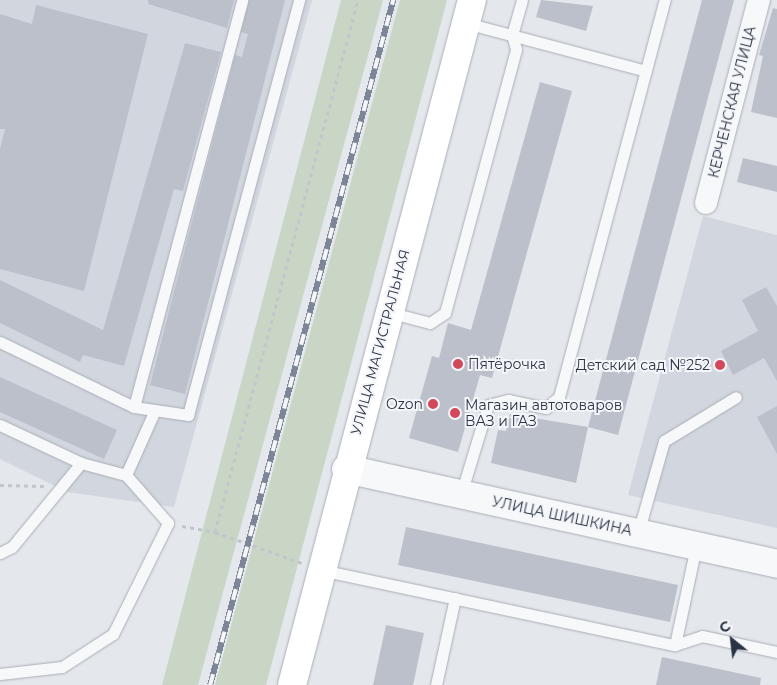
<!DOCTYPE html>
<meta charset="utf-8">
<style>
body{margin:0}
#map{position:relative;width:777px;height:685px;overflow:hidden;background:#e4e7ec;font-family:Montserrat,sans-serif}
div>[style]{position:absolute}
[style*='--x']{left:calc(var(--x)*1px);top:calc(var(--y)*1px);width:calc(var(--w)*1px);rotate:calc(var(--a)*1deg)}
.built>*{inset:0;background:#d2d6de}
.green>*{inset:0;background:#c9d6c5}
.building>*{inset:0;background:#bbc0ca}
.path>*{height:3px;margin-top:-1.5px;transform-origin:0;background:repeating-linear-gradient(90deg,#c2c5cb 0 4px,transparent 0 8px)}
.roads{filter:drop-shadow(0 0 1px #a9aeb7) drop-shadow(0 0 1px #a9aeb7)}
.service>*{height:11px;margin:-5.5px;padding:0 5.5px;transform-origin:5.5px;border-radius:5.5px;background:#f7f8fa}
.minor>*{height:22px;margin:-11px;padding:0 11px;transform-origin:11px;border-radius:11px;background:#f7f8fa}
.tertiary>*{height:28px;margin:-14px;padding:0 14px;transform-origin:14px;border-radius:14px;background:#f7f8fa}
.secondary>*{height:28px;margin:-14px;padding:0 14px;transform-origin:14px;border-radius:14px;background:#fff}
.rail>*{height:5.5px;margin-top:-2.75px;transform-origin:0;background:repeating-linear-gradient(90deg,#f4f6f9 0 11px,#7d8696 0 22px);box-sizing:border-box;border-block:1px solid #7d8696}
.dots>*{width:14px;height:14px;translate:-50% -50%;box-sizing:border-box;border:2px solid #f4f6f9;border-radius:50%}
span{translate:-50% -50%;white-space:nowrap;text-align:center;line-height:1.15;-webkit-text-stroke:4px #f4f6f9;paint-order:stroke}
.street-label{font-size:14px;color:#2b3445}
.poi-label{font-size:14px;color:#2b3445}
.left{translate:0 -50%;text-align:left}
.right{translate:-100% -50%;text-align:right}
.north{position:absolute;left:707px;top:615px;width:50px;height:50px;-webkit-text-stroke:4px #f4f6f9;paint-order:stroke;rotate:331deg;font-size:14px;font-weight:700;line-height:20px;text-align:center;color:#2b3445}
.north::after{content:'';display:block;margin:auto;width:18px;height:22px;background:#2b3445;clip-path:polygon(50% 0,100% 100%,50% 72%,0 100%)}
</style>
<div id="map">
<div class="built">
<div style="clip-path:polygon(0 0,312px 0,174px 507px,67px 492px,0 459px)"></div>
<div style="clip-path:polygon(703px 216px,777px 235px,777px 528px,628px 495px)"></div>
</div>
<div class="green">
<div style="clip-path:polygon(341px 0,383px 0,198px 685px,162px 685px)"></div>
<div style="clip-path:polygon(400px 0,447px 0,266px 685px,215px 685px)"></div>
</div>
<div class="building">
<div style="clip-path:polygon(148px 0,234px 0,227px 28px,148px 4px)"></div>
<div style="clip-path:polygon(249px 0,285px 0,185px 394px,150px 385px,235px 55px,242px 57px,248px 34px,241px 32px)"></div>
<div style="clip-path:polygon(541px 0,593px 6px,586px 31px,536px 17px)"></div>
<div style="clip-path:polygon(702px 0,734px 0,618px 435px,588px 427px)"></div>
<div style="clip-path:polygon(36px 5px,148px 34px,84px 291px,0 269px,0 149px,5px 129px,0 129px,0 14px,32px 24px)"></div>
<div style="clip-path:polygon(773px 8px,777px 9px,777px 118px,751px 112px,763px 56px,759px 55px)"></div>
<div style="clip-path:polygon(185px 43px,221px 52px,183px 191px,174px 189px,124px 366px,83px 355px,80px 362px,0 323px,0 280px,103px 330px)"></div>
<div style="clip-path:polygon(540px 82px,572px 91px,492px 378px,480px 375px,458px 452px,409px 438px,432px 356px,439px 358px,448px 323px,471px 330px)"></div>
<div style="clip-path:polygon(743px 158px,777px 166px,777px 192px,737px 182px)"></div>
<div style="clip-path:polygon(766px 287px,777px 306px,777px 381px,764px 358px,733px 375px,721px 351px,758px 331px,742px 300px)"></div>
<div style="clip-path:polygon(0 377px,117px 430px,104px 459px,0 412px)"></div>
<div style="clip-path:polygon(777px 406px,777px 454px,757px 417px)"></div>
<div style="clip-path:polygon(510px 414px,588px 427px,576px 483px,491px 463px,498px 430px,506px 431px)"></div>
<div style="clip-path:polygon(406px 527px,678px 585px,670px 622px,398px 565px)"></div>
<div style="clip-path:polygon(386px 625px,424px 633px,413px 685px,373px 685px)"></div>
<div style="clip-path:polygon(662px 657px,761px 678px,760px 685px,656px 685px)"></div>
</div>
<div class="path">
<div style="--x:0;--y:485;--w:44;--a:1.3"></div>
<div style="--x:182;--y:526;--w:34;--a:10"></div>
<div style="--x:215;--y:532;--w:92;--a:19.6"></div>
<div style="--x:215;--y:532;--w:551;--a:-74.95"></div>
</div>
<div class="roads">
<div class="service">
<div style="--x:466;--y:23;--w:186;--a:14.9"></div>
<div style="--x:388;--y:312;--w:43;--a:14.7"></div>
<div style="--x:430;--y:323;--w:18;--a:-34"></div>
<div style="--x:445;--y:313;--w:273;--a:-74.9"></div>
<div style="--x:516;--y:49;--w:15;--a:-106"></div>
<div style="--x:512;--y:35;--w:36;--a:-74"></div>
<div style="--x:0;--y:342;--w:149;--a:25.9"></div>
<div style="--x:134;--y:407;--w:55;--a:8.4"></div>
<div style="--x:188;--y:415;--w:430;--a:-75"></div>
<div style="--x:134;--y:407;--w:421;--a:-75.1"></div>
<div style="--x:0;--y:425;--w:89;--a:25.1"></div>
<div style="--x:461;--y:494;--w:93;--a:-73.1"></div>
<div style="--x:488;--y:405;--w:21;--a:-14"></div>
<div style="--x:508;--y:400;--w:39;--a:12"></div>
<div style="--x:546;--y:408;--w:17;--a:-40"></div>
<div style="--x:559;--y:397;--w:411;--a:-75.1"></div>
<div style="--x:638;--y:533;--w:96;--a:-74.2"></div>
<div style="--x:664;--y:441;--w:84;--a:-31.4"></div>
<div style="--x:0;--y:553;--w:13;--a:-27"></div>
<div style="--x:12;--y:547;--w:109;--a:-50.6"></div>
<div style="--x:81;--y:463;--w:47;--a:14.9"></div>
<div style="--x:126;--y:475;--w:71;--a:-66"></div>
<div style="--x:321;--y:570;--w:362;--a:12"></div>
<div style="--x:675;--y:645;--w:28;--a:-18"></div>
<div style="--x:702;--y:636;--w:77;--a:12"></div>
<div style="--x:675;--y:645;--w:101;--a:-78"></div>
<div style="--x:0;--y:674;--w:62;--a:-6.4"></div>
<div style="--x:62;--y:667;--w:61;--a:-32.9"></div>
<div style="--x:113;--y:634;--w:124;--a:-63.6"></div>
<div style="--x:168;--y:523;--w:64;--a:-131.2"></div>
<div style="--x:436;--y:685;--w:89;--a:-77.7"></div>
</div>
<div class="minor">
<div style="--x:706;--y:203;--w:210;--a:-75.4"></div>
</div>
<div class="tertiary">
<div style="--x:346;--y:469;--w:441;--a:12.4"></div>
</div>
<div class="secondary">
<div style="--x:292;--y:685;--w:708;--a:-75.28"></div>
</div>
</div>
<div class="rail">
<div style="--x:210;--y:685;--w:709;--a:-75.04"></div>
</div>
<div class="dots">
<div style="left:458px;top:364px;background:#d1495b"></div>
<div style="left:720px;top:365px;background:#d1495b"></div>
<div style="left:433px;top:404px;background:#d1495b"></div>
<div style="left:455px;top:413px;background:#d1495b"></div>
</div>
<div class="street-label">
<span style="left:732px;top:102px;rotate:-76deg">КЕРЧЕНСКАЯ УЛИЦА</span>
<span style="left:380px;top:342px;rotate:-75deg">УЛИЦА МАГИСТРАЛЬНАЯ</span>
<span style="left:562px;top:516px;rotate:12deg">УЛИЦА ШИШКИНА</span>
</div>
<div class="poi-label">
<span class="left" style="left:468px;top:364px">Пятёрочка</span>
<span class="right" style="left:710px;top:365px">Детский сад №252</span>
<span class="right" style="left:423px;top:404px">Ozon</span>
<span class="left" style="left:465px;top:413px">Магазин автотоваров<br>ВАЗ и ГАЗ</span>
</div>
<div class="north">С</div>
</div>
